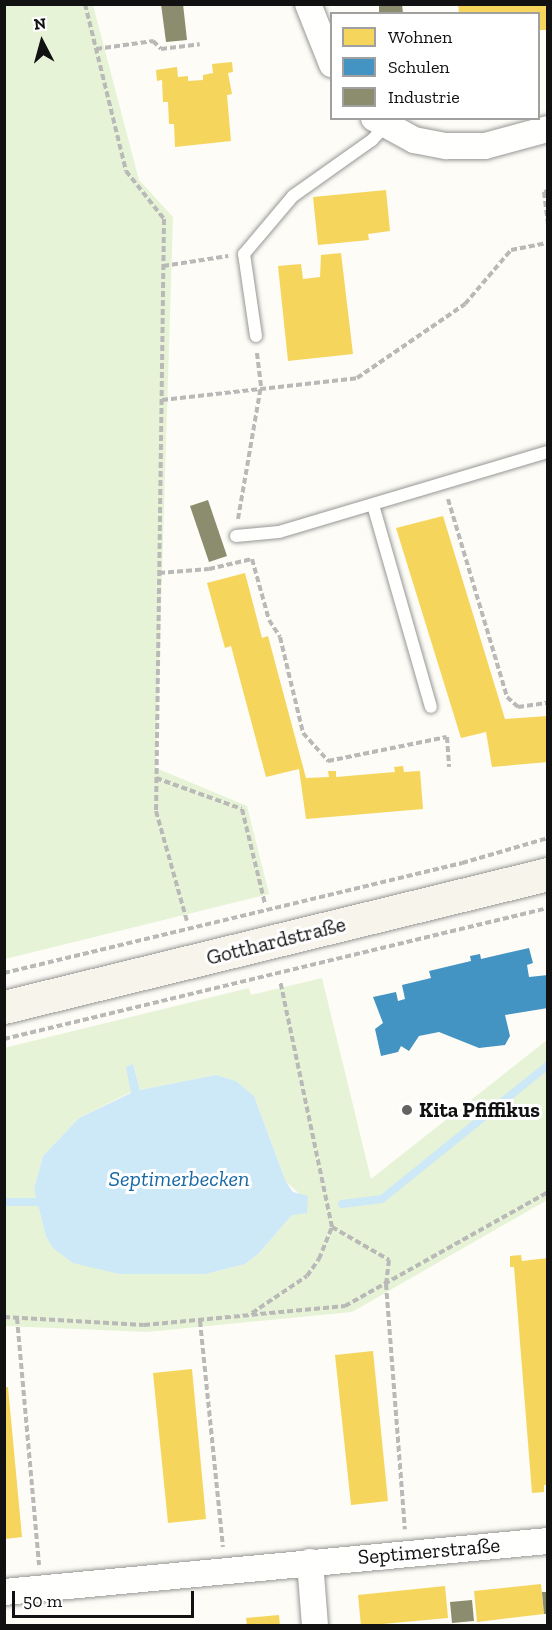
<!DOCTYPE html>
<meta charset="utf-8">
<style>
body{margin:0}
#map{position:relative;width:552px;height:1630px;overflow:hidden;background:#fdfcf7;font-family:"Zilla Slab",serif}
div>[style]{position:absolute}
[style*='--x']{left:calc(var(--x)*1px);top:calc(var(--y)*1px);width:calc(var(--w)*1px);rotate:calc(var(--a)*1deg)}
.green>*{inset:0;background:#e7f3d7}
.water>*{inset:0;background:#cde8f7}
.homes>*{inset:0;background:#f6d55c}
.schools>*{inset:0;background:#4393c3}
.industry>*{inset:0;background:#8c8c6e}
.stream>*{height:8px;margin:-4px;padding:0 4px;transform-origin:4px;border-radius:4px;background:#cde8f7}
.path>*{height:4px;margin-top:-2px;transform-origin:0;background:repeating-linear-gradient(90deg,#b9b9b8 0 6px,transparent 0 9px)}
.roads{filter:drop-shadow(0 0 2px #979795) drop-shadow(0 0 2px #979795)}
.service>*{height:12px;margin:-6px;padding:0 6px;transform-origin:6px;border-radius:6px;background:#fffffe}
.minor>*{height:26px;margin:-13px;padding:0 13px;transform-origin:13px;border-radius:13px;background:#fffffe}
.secondary>*{height:33px;margin:-16.5px;padding:0 16.5px;transform-origin:16.5px;border-radius:16.5px;background:#f6f4eb}
.dots>*{width:16px;height:16px;translate:-50% -50%;box-sizing:border-box;border:3px solid #fff;border-radius:50%}
span{translate:-50% -50%;white-space:nowrap;text-align:center;line-height:1.15;-webkit-text-stroke:6px #fff;paint-order:stroke}
.street-label{font-size:21px;color:#111}
.poi-label{font-size:21px;color:#111;font-weight:700}
.left{translate:0 -50%;text-align:left}
.water-label{font-size:22px;color:#1768a6;font-style:italic}
.frame{position:absolute;inset:0;border:6px solid #111;pointer-events:none}
.legend{position:absolute;left:330px;top:12px;width:210px;height:108px;box-sizing:border-box;background:#fff;border:2px solid #a0a0a0;margin:0;padding:8px 10px;list-style:none;font-size:18px;color:#111}
.legend li{display:flex;align-items:center;gap:12px;height:30px}
.legend b{width:30px;border:2px solid #a0a0a0}
.north{position:absolute;left:12px;top:12px;width:60px;height:60px;-webkit-text-stroke:4px #fff;paint-order:stroke;rotate:354deg;font-size:16px;font-weight:700;line-height:24px;text-align:center;color:#111}
.north::after{content:'';display:block;margin:auto;width:21px;height:27px;background:#111;clip-path:polygon(50% 0,100% 100%,50% 72%,0 100%)}
.scale{position:absolute;left:12px;top:1591px;width:182px;height:27px;box-sizing:border-box;border:3px solid #111;border-top:0;padding-left:8px;font-size:18px;line-height:21px;white-space:nowrap;color:#111;-webkit-text-stroke:4px #fff;paint-order:stroke}
</style>
<div id="map">
<div class="green">
<div style="clip-path:polygon(4px 5px,93px 5px,139px 180px,173px 217px,156px 768px,247px 806px,269px 894px,5px 959px)"></div>
<div style="clip-path:polygon(evenodd,322px 978px,371px 1179px,547px 1040px,547px 1200px,352px 1312px,147px 1332px,5px 1326px,4px 1048px,249px 988px,251px 995px,322px 978px,133px 1064px,140px 1090px,216px 1075px,236px 1081px,254px 1096px,286px 1182px,302px 1196px,303px 1212px,292px 1215px,259px 1253px,245px 1264px,206px 1274px,119px 1274px,53px 1248px,46px 1237px,34px 1189px,43px 1156px,79px 1118px,131px 1092px,133px 1064px)"></div>
</div>
<div class="water">
<div style="clip-path:polygon(133px 1064px,140px 1090px,216px 1075px,236px 1081px,254px 1096px,286px 1182px,293px 1192px,308px 1196px,307px 1213px,292px 1215px,259px 1253px,245px 1264px,206px 1274px,119px 1274px,73px 1263px,53px 1248px,46px 1237px,34px 1189px,43px 1156px,79px 1118px,131px 1093px,126px 1067px)"></div>
</div>
<div class="homes">
<div style="clip-path:polygon(458px 4px,548px 4px,548px 30px,538px 30px,538px 14px,459px 14px)"></div>
<div style="clip-path:polygon(232px 62px,233px 72px,228px 73px,232px 94px,227px 95px,231px 141px,175px 147px,174px 124px,169px 124px,168px 102px,163px 102px,162px 80px,157px 81px,156px 70px,177px 67px,178px 77px,188px 76px,188px 81px,203px 80px,203px 75px,213px 73px,212px 64px)"></div>
<div style="clip-path:polygon(386px 190px,390px 231px,368px 234px,369px 240px,318px 245px,313px 197px)"></div>
<div style="clip-path:polygon(341px 253px,353px 354px,288px 361px,278px 266px,301px 264px,303px 279px,320px 277px,321px 255px)"></div>
<div style="clip-path:polygon(443px 516px,505px 719px,548px 716px,548px 762px,492px 767px,486px 732px,461px 738px,396px 528px)"></div>
<div style="clip-path:polygon(245px 573px,262px 638px,268px 636px,306px 778px,329px 777px,328px 771px,336px 771px,336px 777px,395px 772px,394px 767px,403px 766px,404px 772px,420px 771px,423px 809px,306px 819px,299px 769px,266px 777px,231px 646px,225px 648px,207px 583px)"></div>
<div style="clip-path:polygon(521px 1255px,522px 1261px,548px 1258px,548px 1485px,544px 1485px,544px 1492px,532px 1493px,514px 1267px,510px 1267px,510px 1256px)"></div>
<div style="clip-path:polygon(373px 1351px,388px 1501px,351px 1505px,335px 1355px)"></div>
<div style="clip-path:polygon(192px 1369px,206px 1519px,168px 1523px,153px 1373px)"></div>
<div style="clip-path:polygon(5px 1387px,8px 1387px,22px 1537px,5px 1539px)"></div>
<div style="clip-path:polygon(541px 1584px,544px 1614px,477px 1622px,474px 1591px)"></div>
<div style="clip-path:polygon(445px 1586px,448px 1618px,361px 1626px,358px 1595px)"></div>
<div style="clip-path:polygon(279px 1615px,280px 1626px,247px 1626px,246px 1618px)"></div>
</div>
<div class="schools">
<div style="clip-path:polygon(529px 948px,533px 963px,527px 965px,529px 977px,548px 975px,548px 1008px,505px 1015px,510px 1036px,505px 1045px,479px 1048px,439px 1032px,419px 1036px,409px 1051px,401px 1046px,398px 1052px,381px 1056px,375px 1029px,383px 1023px,373px 997px,396px 992px,398px 1001px,405px 999px,402px 985px,431px 978px,429px 971px,471px 961px,470px 956px,480px 954px,481px 959px)"></div>
</div>
<div class="industry">
<div style="clip-path:polygon(161px 4px,183px 4px,187px 40px,166px 42px)"></div>
<div style="clip-path:polygon(379px 4px,402px 4px,403px 14px,379px 14px)"></div>
<div style="clip-path:polygon(208px 500px,227px 556px,209px 562px,190px 506px)"></div>
<div style="clip-path:polygon(542px 1592px,548px 1592px,548px 1614px,544px 1614px)"></div>
<div style="clip-path:polygon(472px 1600px,474px 1621px,452px 1623px,450px 1602px)"></div>
</div>
<div class="stream">
<div style="--x:4;--y:1202;--w:41;--a:0"></div>
<div style="--x:342;--y:1204;--w:40;--a:-7.1"></div>
<div style="--x:382;--y:1199;--w:213;--a:-38.9"></div>
</div>
<div class="path">
<div style="--x:85;--y:4;--w:172;--a:76.2"></div>
<div style="--x:126;--y:171;--w:61;--a:51.6"></div>
<div style="--x:164;--y:219;--w:592;--a:90.77"></div>
<div style="--x:156;--y:811;--w:114;--a:74.3"></div>
<div style="--x:96;--y:49;--w:58;--a:-8"></div>
<div style="--x:153;--y:41;--w:11;--a:45"></div>
<div style="--x:161;--y:49;--w:39;--a:-7"></div>
<div style="--x:548;--y:191;--w:4;--a:166"></div>
<div style="--x:544;--y:192;--w:32;--a:83"></div>
<div style="--x:163;--y:266;--w:66;--a:-8.7"></div>
<div style="--x:162;--y:400;--w:196;--a:-6.4"></div>
<div style="--x:357;--y:378;--w:131;--a:-34.4"></div>
<div style="--x:465;--y:304;--w:71;--a:-49.6"></div>
<div style="--x:511;--y:250;--w:38;--a:-11"></div>
<div style="--x:448;--y:499;--w:207;--a:73.4"></div>
<div style="--x:507;--y:697;--w:15;--a:42"></div>
<div style="--x:518;--y:707;--w:30;--a:-8"></div>
<div style="--x:238;--y:519;--w:135;--a:-80.2"></div>
<div style="--x:261;--y:386;--w:34;--a:-97"></div>
<div style="--x:159;--y:573;--w:50;--a:-4.6"></div>
<div style="--x:209;--y:569;--w:44;--a:-13.1"></div>
<div style="--x:252;--y:559;--w:63;--a:74.4"></div>
<div style="--x:269;--y:620;--w:20;--a:57"></div>
<div style="--x:280;--y:637;--w:99;--a:76.5"></div>
<div style="--x:303;--y:733;--w:38;--a:48"></div>
<div style="--x:328;--y:761;--w:121;--a:-11.4"></div>
<div style="--x:447;--y:737;--w:30;--a:86"></div>
<div style="--x:156;--y:778;--w:91;--a:19.8"></div>
<div style="--x:242;--y:809;--w:98;--a:76.4"></div>
<div style="--x:4;--y:973;--w:471;--a:-13.5"></div>
<div style="--x:462;--y:863;--w:90;--a:-16.2"></div>
<div style="--x:4;--y:1039;--w:560;--a:-13.54"></div>
<div style="--x:332;--y:1227;--w:66;--a:30.1"></div>
<div style="--x:389;--y:1260;--w:24;--a:97"></div>
<div style="--x:386;--y:1284;--w:246;--a:85.6"></div>
<div style="--x:252;--y:1313;--w:66;--a:-33.9"></div>
<div style="--x:307;--y:1276;--w:21;--a:-55"></div>
<div style="--x:319;--y:1259;--w:35;--a:-68"></div>
<div style="--x:332;--y:1227;--w:251;--a:-101.9"></div>
<div style="--x:4;--y:1317;--w:140;--a:3.3"></div>
<div style="--x:144;--y:1325;--w:202;--a:-5.4"></div>
<div style="--x:345;--y:1306;--w:233;--a:-29.3"></div>
<div style="--x:17;--y:1318;--w:248;--a:84.9"></div>
<div style="--x:200;--y:1321;--w:227;--a:84.2"></div>
</div>
<div class="roads">
<div class="service">
<div style="--x:256;--y:336;--w:83;--a:-98.3"></div>
<div style="--x:244;--y:254;--w:76;--a:-49.8"></div>
<div style="--x:293;--y:196;--w:97;--a:-35.3"></div>
<div style="--x:372;--y:140;--w:19;--a:-47"></div>
<div style="--x:373;--y:505;--w:210;--a:74"></div>
<div style="--x:236;--y:536;--w:43;--a:-5.3"></div>
<div style="--x:279;--y:532;--w:281;--a:-16.6"></div>
</div>
<div class="minor">
<div style="--x:308;--y:4;--w:65;--a:68.2"></div>
<div style="--x:374;--y:118;--w:46;--a:28.8"></div>
<div style="--x:414;--y:140;--w:33;--a:11"></div>
<div style="--x:446;--y:146;--w:39;--a:0"></div>
<div style="--x:485;--y:146;--w:65;--a:-15.1"></div>
<div style="--x:310;--y:1562;--w:64;--a:85.5"></div>
<div style="--x:4;--y:1592;--w:546;--a:-5.36"></div>
</div>
<div class="secondary">
<div style="--x:4;--y:1007;--w:560;--a:-13.74"></div>
</div>
</div>
<div class="dots">
<div style="left:407px;top:1110px;background:#646362"></div>
</div>
<div class="street-label">
<span style="left:276px;top:941px;rotate:-14deg">Gotthardstraße</span>
<span style="left:429px;top:1551px;rotate:-5deg">Septimerstraße</span>
</div>
<div class="poi-label">
<span class="left" style="left:419px;top:1110px">Kita Pfiffikus</span>
</div>
<div class="water-label">
<span style="left:179px;top:1179px">Septimerbecken</span>
</div>
<div class="frame"></div>
<ul class="legend">
<li><b style="height:16px;background:#f6d55c"></b>Wohnen</li>
<li><b style="height:16px;background:#4393c3"></b>Schulen</li>
<li><b style="height:16px;background:#8c8c6e"></b>Industrie</li>
</ul>
<div class="north">N</div>
<div class="scale">50 m</div>
</div>
